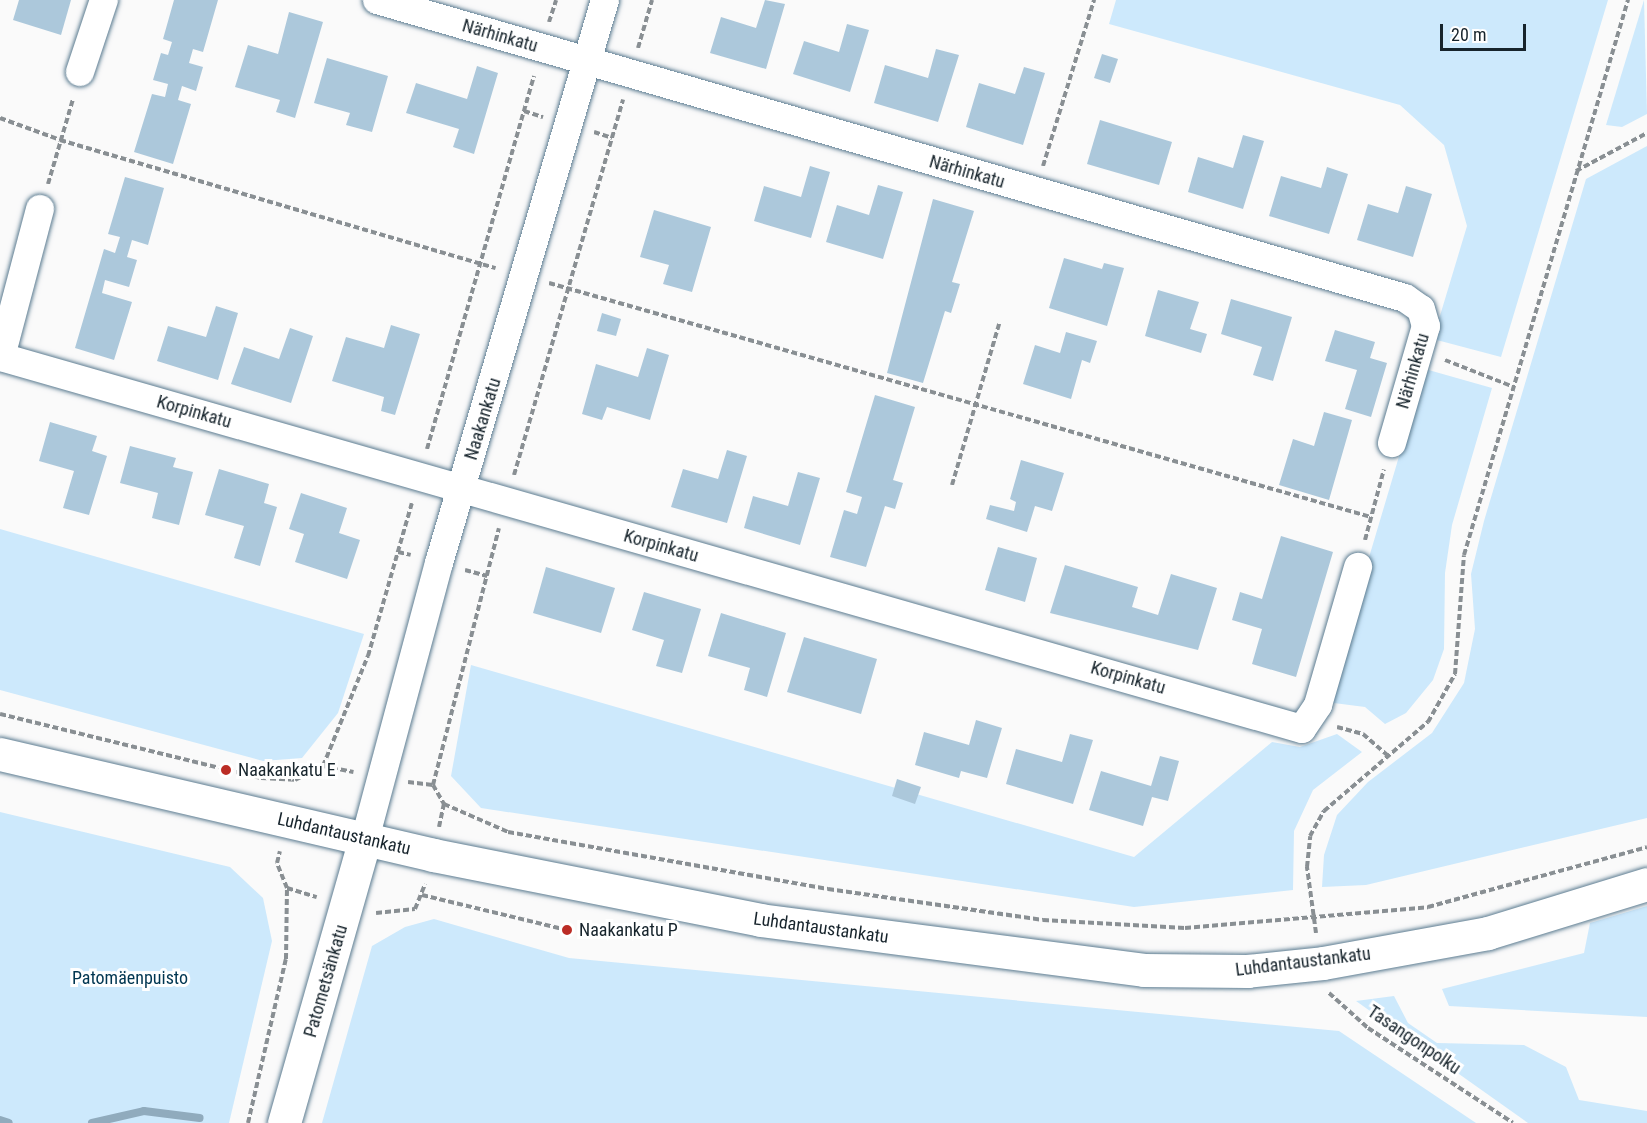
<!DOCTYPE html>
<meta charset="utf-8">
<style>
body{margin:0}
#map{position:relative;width:1647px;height:1123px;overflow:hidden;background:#fafafa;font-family:"Roboto Condensed",sans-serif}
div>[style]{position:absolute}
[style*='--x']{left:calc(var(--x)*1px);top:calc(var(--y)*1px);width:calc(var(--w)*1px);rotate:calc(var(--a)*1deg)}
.green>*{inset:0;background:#cde9fc}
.stream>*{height:8px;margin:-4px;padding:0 4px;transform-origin:4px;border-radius:4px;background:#90abbd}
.building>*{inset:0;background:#acc8db}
.path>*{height:4px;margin-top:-2px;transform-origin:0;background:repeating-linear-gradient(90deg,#898f93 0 6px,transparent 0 9px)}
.roads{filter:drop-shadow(0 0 2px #5c7c91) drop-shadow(0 0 2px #5c7c91)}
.minor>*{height:28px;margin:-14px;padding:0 14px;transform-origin:14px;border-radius:14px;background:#fff}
.tertiary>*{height:33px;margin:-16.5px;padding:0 16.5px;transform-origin:16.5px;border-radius:16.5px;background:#fff}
.dots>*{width:16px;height:16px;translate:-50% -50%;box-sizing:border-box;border:3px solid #fff;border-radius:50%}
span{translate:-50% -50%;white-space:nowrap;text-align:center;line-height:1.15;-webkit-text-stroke:6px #fff;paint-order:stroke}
.street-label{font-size:18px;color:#17242c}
.poi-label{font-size:18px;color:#17242c}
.left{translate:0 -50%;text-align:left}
.park-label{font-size:18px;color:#003651}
.scale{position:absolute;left:1440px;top:24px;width:86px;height:27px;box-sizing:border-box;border:3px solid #17242c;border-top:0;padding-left:8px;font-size:18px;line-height:21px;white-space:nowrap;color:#17242c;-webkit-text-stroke:4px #fff;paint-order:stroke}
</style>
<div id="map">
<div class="green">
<div style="clip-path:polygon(1116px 0,1608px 0,1501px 357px,1433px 339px,1467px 226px,1444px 145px,1400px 105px,1109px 24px)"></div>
<div style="clip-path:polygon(1644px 0,1647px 114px,1622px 127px,1606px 125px)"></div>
<div style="clip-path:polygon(1647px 146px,1647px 818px,1366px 885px,1322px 887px,1324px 855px,1337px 815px,1368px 782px,1432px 733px,1464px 683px,1475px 629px,1471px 574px,1484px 521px,1586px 179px)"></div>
<div style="clip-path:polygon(1425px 369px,1492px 388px,1452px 525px,1445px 573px,1444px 649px,1433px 680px,1406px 713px,1385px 724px,1365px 707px,1326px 702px)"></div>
<div style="clip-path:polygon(0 529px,364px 634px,338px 713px,302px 758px,263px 761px,0 690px)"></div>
<div style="clip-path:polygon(471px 665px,1134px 857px,1272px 742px,1300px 747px,1337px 734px,1362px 752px,1313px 790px,1294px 831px,1293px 890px,1134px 907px,481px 808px,451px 776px)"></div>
<div style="clip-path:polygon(0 812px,230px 867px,263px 898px,272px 941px,229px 1123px,0 1123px)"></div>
<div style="clip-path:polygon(1647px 906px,1647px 1017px,1449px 1006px,1442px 989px,1584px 953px,1590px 923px)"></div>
<div style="clip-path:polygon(434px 919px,569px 958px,1339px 1031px,1476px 1123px,322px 1123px,372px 946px,405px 927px)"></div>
<div style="clip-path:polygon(1394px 996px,1408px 1023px,1437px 1043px,1524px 1045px,1566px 1067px,1579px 1100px,1647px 1111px,1647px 1123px,1528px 1123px,1356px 1001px)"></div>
</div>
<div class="stream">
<div style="--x:0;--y:1120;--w:9;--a:18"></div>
<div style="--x:92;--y:1123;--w:53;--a:-13"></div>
<div style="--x:144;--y:1111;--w:56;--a:7.1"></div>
</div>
<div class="building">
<div style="clip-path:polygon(19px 0,71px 0,61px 35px,13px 20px)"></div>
<div style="clip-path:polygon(174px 0,218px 0,203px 52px,193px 49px,189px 63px,203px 67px,196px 91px,182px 86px,178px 100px,191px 104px,173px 164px,134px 152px,152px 94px,165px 97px,168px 84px,153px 80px,161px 53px,168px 55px,172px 42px,163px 39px)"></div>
<div style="clip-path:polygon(765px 0,785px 4px,766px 69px,710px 53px,721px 17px,756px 28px)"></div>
<div style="clip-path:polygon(289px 12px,323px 22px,295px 118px,276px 112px,280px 100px,235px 87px,248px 45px,278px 54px)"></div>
<div style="clip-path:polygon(847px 24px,869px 30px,850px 92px,793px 74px,804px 41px,839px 52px)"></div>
<div style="clip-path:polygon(936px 49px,959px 55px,938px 122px,874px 103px,885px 65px,928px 78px)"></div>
<div style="clip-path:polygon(1102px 54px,1118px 59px,1110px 83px,1094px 78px)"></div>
<div style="clip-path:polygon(327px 58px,388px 76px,372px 132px,346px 125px,350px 113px,314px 103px)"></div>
<div style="clip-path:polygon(477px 66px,498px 73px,474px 154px,453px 147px,459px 129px,406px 113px,416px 83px,467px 99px)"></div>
<div style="clip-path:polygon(1024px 67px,1045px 73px,1023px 145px,966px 127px,979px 83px,1015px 94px)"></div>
<div style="clip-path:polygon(1100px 120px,1172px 142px,1159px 185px,1087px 164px)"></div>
<div style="clip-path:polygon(1243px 135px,1264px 141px,1243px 209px,1188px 192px,1198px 157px,1233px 168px)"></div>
<div style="clip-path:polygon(810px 166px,830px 172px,811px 238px,754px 221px,764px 186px,801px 197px)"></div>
<div style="clip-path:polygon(1327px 167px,1348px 174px,1329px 234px,1269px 216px,1281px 176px,1321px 188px)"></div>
<div style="clip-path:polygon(125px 177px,164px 188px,148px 245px,132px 240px,127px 257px,137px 260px,129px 287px,105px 280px,102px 293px,132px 302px,114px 360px,75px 348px,104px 249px,115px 253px,120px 237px,108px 234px)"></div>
<div style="clip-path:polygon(878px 185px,903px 192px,883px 259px,826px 242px,837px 205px,869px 215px)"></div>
<div style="clip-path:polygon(1406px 186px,1432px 194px,1413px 257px,1357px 240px,1368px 204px,1398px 213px)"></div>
<div style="clip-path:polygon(933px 199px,974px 211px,952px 282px,960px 284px,951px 313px,945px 311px,923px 383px,887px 373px)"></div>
<div style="clip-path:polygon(654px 210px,711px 227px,692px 292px,663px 284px,669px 265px,640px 257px)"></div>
<div style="clip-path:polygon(1064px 258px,1102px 269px,1104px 263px,1124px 268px,1107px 326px,1049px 308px)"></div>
<div style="clip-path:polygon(1158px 290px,1199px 302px,1190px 329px,1207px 334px,1201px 353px,1145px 336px)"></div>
<div style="clip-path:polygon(1231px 299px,1292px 317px,1273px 381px,1253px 375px,1262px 347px,1221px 334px)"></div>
<div style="clip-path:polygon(216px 306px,238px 313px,218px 380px,157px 361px,168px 326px,206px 337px)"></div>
<div style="clip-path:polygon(602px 313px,621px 319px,616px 336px,597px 331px)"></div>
<div style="clip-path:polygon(391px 325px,420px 334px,395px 415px,381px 411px,384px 397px,332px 381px,346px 337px,384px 348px)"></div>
<div style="clip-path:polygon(290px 328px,313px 336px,291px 403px,231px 384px,244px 347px,279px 359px)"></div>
<div style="clip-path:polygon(1335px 330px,1375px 342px,1370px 358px,1387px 363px,1371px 417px,1345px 409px,1357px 370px,1325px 361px)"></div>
<div style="clip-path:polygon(1066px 332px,1097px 341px,1090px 363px,1082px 360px,1071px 399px,1023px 384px,1035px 345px,1060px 353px)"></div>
<div style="clip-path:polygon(647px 348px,669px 355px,650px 420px,607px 407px,602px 420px,582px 414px,596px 364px,638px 377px)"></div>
<div style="clip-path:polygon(875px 395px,915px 407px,893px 480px,903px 483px,895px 509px,885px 506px,866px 567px,830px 557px,844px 510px,857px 514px,862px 497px,846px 492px)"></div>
<div style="clip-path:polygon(1324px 412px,1352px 420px,1329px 500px,1279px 485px,1293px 439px,1314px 446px)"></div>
<div style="clip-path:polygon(50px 422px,97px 436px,92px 451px,107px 456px,89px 515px,63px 508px,74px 471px,39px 461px)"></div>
<div style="clip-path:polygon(130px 446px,176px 458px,173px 467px,193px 472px,179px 525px,152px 518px,158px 493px,120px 483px)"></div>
<div style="clip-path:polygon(727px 450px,747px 456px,727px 523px,671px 507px,683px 469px,718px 479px)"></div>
<div style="clip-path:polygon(1021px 460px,1064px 473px,1052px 511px,1035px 506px,1027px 532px,986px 519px,990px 505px,1014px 511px,1016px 502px,1010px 499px)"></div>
<div style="clip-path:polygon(219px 469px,269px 484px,264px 503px,277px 507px,260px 566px,234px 558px,244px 526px,205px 515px)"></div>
<div style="clip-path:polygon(798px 472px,820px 478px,800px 545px,744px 528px,753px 496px,788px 506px)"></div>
<div style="clip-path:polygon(301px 493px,347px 508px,339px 533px,360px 540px,347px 579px,295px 562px,304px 534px,289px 529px)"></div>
<div style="clip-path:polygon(1281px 536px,1333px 552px,1296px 677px,1252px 664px,1262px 629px,1232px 620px,1240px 592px,1262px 599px)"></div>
<div style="clip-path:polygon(998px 547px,1037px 558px,1025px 602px,985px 590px)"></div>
<div style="clip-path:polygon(1065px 565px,1138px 587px,1132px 607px,1158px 615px,1171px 574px,1217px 588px,1198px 650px,1050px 613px)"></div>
<div style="clip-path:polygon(546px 567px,615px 588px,601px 633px,533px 613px)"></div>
<div style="clip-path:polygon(644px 592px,701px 609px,682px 673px,656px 666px,664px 640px,632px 630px)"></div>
<div style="clip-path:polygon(721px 613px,786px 633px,767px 697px,744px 690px,750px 668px,708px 656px)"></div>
<div style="clip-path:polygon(804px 637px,877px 659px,861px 714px,787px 692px)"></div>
<div style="clip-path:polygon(976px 720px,1002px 728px,987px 778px,961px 771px,959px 778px,915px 765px,924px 732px,969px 745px)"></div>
<div style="clip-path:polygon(1070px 734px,1093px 740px,1073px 804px,1006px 784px,1016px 749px,1062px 762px)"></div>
<div style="clip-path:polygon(1160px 756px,1179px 761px,1168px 801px,1152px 797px,1143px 826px,1089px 810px,1101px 771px,1151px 786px)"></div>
<div style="clip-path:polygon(897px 779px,921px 787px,915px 804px,892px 796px)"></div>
</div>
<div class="path">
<div style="--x:549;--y:22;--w:23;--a:-72"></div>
<div style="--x:638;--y:48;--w:50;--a:-73.7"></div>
<div style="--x:524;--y:111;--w:20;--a:18"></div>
<div style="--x:0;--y:118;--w:64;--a:20.1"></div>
<div style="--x:60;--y:140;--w:454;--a:16.4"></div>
<div style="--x:594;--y:132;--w:19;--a:18"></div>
<div style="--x:1043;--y:166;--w:174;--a:-72.9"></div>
<div style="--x:1576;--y:171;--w:81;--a:-28.2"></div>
<div style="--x:48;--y:184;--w:89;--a:-73.6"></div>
<div style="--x:549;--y:283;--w:855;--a:15.89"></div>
<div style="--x:1445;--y:360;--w:74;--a:21.4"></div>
<div style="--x:427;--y:449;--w:388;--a:-74"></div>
<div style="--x:514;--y:475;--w:391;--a:-73.8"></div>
<div style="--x:952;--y:485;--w:168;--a:-73.7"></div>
<div style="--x:1365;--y:540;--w:73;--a:-75"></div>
<div style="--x:398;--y:552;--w:13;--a:13"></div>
<div style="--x:465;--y:570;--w:23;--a:15"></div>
<div style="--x:0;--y:714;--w:269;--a:13.8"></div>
<div style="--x:261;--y:778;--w:34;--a:3"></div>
<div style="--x:295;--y:780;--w:31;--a:-27"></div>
<div style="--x:323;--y:766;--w:31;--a:11"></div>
<div style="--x:1337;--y:727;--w:27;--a:15"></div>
<div style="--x:1363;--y:734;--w:32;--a:41"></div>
<div style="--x:323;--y:766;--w:119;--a:-67.8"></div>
<div style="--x:368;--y:656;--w:159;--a:-74"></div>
<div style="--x:408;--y:782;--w:25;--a:7"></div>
<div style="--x:433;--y:785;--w:22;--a:60"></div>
<div style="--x:444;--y:804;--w:70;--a:23.6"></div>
<div style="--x:508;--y:832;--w:325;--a:10.1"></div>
<div style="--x:828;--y:889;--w:217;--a:8.2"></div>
<div style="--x:1043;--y:920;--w:142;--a:3.2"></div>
<div style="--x:1185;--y:928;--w:244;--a:-4.9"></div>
<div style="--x:1428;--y:907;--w:227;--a:-15.3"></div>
<div style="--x:433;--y:785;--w:265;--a:-75.6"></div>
<div style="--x:439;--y:827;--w:24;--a:-78"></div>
<div style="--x:287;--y:888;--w:31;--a:17"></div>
<div style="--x:422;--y:895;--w:149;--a:13.6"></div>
<div style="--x:376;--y:913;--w:39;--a:-6"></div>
<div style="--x:415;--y:909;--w:27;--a:-68"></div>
<div style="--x:1316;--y:933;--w:67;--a:-97.8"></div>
<div style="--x:1307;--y:867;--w:31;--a:-84"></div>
<div style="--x:1310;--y:836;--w:29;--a:-61"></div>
<div style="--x:1324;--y:811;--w:137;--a:-40.6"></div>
<div style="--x:1428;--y:722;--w:55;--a:-60.6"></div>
<div style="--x:1455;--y:674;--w:119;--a:-85.7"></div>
<div style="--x:1464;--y:555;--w:579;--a:-73.54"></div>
<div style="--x:1329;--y:993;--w:52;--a:41.9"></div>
<div style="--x:1368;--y:1028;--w:173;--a:33.2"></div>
<div style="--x:248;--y:1123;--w:168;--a:-77"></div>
<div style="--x:286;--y:959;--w:71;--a:-89.2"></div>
<div style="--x:287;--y:888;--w:27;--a:-112"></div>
<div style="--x:277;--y:863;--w:12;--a:-76"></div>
</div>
<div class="roads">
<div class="minor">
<div style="--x:377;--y:0;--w:1070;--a:16.17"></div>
<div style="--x:1405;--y:298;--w:19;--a:35"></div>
<div style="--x:1421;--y:309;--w:18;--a:74"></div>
<div style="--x:1426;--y:326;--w:122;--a:106.2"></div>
<div style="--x:80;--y:72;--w:76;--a:-71.6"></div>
<div style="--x:40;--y:209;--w:153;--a:104.8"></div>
<div style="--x:1;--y:357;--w:1353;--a:15.96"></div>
<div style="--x:1302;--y:729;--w:29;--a:-56"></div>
<div style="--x:1318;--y:705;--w:144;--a:-73.8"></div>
<div style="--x:365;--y:839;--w:286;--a:-75"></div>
<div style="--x:439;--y:563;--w:587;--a:-73.57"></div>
</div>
<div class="tertiary">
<div style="--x:0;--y:754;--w:445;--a:13.1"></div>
<div style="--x:433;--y:855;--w:333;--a:11.2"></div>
<div style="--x:760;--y:920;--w:387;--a:7.4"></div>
<div style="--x:1144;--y:970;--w:103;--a:0.6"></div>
<div style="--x:1247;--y:971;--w:76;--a:-6"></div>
<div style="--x:1323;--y:963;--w:168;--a:-10.3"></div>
<div style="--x:1488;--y:933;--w:166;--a:-17.1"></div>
<div style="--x:284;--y:1123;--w:295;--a:-74.1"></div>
</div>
</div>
<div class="dots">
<div style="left:226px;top:770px;background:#bb2d26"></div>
<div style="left:567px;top:930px;background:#bb2d26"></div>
</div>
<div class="street-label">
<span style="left:500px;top:36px;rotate:16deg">Närhinkatu</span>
<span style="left:967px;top:172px;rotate:16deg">Närhinkatu</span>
<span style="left:1413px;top:371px;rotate:-74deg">Närhinkatu</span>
<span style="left:194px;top:412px;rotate:16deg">Korpinkatu</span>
<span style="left:483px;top:419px;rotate:-73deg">Naakankatu</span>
<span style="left:661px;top:546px;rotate:16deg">Korpinkatu</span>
<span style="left:1128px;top:678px;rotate:16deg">Korpinkatu</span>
<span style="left:344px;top:834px;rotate:13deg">Luhdantaustankatu</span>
<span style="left:821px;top:928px;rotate:8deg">Luhdantaustankatu</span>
<span style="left:1303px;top:962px;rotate:-7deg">Luhdantaustankatu</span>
<span style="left:326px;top:981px;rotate:-74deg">Patometsänkatu</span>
<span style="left:1414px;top:1040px;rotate:34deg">Tasangonpolku</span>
</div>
<div class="poi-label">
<span class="left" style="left:238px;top:770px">Naakankatu E</span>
<span class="left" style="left:579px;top:930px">Naakankatu P</span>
</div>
<div class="park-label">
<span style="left:130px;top:978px">Patomäenpuisto</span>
</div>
<div class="scale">20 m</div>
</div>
